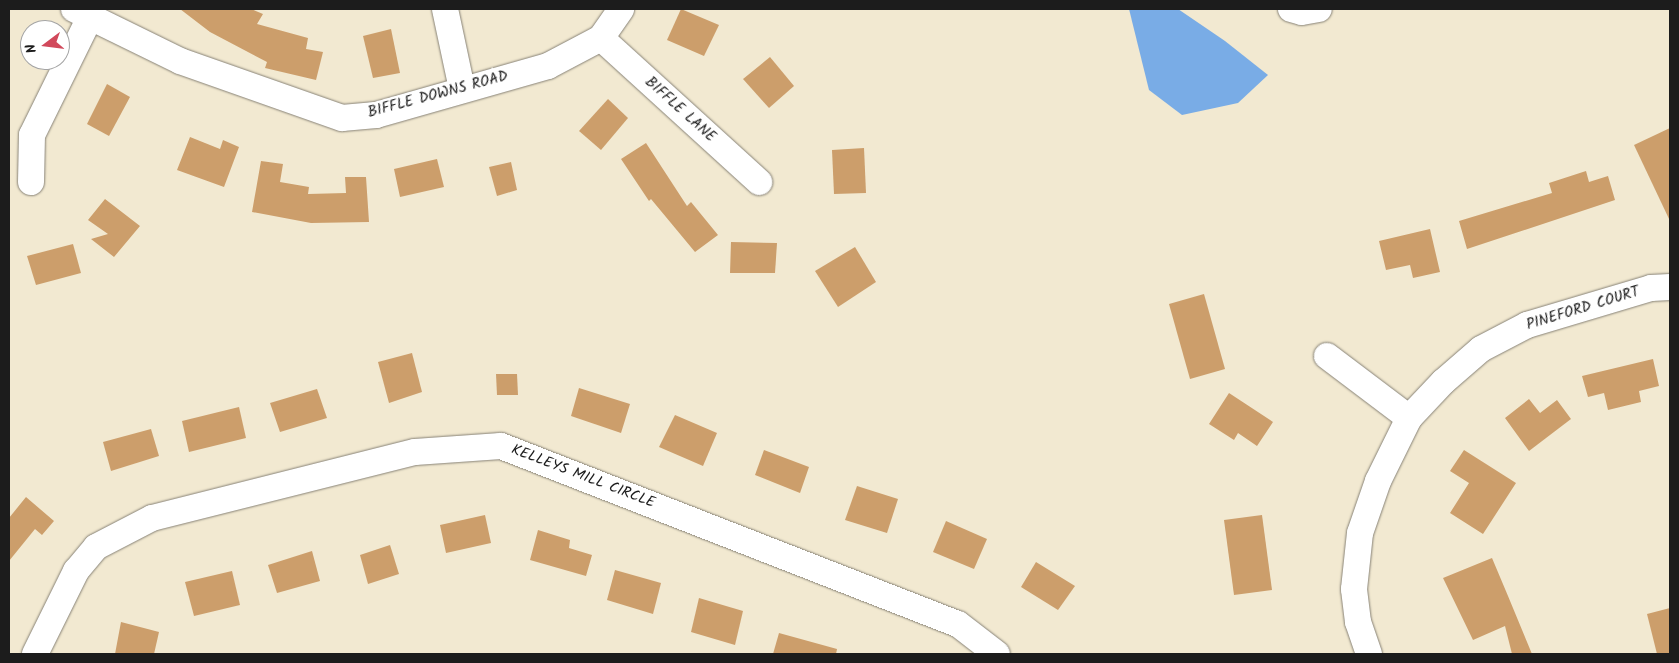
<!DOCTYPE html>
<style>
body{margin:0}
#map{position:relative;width:1679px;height:663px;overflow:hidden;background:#f2e9d1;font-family:Kalam,sans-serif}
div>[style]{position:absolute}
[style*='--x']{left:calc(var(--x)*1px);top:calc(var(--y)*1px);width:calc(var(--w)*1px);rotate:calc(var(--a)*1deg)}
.water>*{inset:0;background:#79ace6}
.building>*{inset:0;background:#cc9e6b}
.roads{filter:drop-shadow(0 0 1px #878276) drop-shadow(0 0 1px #878276)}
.minor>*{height:26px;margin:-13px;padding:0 13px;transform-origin:13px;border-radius:13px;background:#fff}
span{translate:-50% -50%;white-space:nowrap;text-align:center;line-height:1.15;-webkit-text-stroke:4.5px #fff;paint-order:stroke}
.street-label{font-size:15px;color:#1c1c1c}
.frame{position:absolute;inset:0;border:10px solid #1c1c1c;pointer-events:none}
.north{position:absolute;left:20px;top:20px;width:50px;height:50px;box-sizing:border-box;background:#fff;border:1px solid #a4a4a4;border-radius:50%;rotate:255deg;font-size:14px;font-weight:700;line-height:20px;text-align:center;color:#1c1c1c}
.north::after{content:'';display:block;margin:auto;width:18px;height:22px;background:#d1495b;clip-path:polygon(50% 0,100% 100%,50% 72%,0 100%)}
</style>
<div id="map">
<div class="water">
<div style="clip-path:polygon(1129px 9px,1178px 9px,1225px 41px,1268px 75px,1238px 103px,1182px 115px,1149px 90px)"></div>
</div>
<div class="building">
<div style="clip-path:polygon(180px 9px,251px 9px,263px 14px,257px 24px,308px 38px,306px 49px,323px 52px,316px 80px,265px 68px,267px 62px,210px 32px)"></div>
<div style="clip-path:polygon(681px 9px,719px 25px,704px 56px,667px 40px)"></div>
<div style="clip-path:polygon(391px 29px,400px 73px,373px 78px,363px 36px)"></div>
<div style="clip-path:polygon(770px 57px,794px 86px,769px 108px,743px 79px)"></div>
<div style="clip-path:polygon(107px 84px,130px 97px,109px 136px,87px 124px)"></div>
<div style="clip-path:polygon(608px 99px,628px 118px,601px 150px,579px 131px)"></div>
<div style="clip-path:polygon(1670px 128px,1670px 221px,1634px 145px)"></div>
<div style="clip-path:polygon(190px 137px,220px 149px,223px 140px,239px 147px,224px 187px,177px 170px)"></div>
<div style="clip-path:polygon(646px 143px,687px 206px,691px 202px,718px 235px,695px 252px,651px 199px,649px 201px,621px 159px)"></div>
<div style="clip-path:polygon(864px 148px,866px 193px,834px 194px,832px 150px)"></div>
<div style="clip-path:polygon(437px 159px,444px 187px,400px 197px,394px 169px)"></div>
<div style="clip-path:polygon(261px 161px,283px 164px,280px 182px,309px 187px,308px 194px,346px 193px,345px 177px,366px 177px,369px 222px,311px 223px,252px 212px)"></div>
<div style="clip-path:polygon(511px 162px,517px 190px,497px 196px,489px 167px)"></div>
<div style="clip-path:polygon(1586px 171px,1589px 182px,1608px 176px,1615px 200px,1467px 249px,1459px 221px,1552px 193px,1549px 183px)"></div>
<div style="clip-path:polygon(105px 199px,140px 226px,114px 257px,91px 239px,108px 234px,88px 220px)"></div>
<div style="clip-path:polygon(1430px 229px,1440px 272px,1413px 278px,1410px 265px,1386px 270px,1379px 241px)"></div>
<div style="clip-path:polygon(731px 242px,777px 243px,775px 273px,730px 273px)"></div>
<div style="clip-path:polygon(73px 244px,81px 273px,36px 285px,27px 256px)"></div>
<div style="clip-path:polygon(855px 247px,876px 282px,838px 307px,815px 271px)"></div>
<div style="clip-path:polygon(1204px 294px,1225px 369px,1190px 379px,1169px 304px)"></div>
<div style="clip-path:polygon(412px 353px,422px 392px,389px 403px,378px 362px)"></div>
<div style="clip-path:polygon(1653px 359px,1659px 386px,1639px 391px,1641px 402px,1608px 410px,1604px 393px,1588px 397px,1582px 376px)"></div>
<div style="clip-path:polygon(496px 374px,517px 374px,518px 395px,497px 395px)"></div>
<div style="clip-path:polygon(579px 388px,630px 404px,621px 433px,571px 416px)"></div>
<div style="clip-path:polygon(317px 389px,327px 418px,280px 432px,270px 403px)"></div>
<div style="clip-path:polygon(1229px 393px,1273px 422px,1257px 446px,1238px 433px,1234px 440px,1209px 424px)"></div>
<div style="clip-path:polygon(1529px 399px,1540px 413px,1557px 400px,1571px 419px,1529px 451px,1505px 418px)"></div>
<div style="clip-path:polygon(239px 407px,246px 438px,189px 452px,182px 421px)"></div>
<div style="clip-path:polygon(675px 415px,717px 433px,703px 466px,659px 447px)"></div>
<div style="clip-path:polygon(151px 429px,159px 456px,111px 471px,103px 442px)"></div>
<div style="clip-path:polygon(764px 450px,809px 467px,800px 493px,755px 475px)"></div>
<div style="clip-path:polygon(1464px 450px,1516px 483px,1483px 534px,1450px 513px,1469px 483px,1450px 471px)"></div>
<div style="clip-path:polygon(857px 486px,898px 499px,887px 533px,845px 520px)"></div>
<div style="clip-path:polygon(26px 497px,54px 521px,42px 535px,35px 529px,9px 561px,9px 518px)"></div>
<div style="clip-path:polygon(485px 515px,491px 543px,446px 553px,440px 525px)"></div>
<div style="clip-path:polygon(1262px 515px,1272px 590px,1234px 595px,1224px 520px)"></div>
<div style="clip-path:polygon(946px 521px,987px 539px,974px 569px,933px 552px)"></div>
<div style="clip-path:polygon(538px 530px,570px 540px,569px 548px,592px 555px,586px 576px,530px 560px)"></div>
<div style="clip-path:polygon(390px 545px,399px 574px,368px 584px,360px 555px)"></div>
<div style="clip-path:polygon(312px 551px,320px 581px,277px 593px,268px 565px)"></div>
<div style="clip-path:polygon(1492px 558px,1508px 596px,1532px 654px,1512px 654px,1505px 626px,1473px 640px,1443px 578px)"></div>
<div style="clip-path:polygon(1036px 562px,1075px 586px,1058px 610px,1021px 587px)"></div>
<div style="clip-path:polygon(615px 570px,661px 583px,653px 614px,607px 600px)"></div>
<div style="clip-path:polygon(232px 571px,240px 605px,194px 616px,185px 582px)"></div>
<div style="clip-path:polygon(699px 598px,743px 611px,735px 645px,691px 632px)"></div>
<div style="clip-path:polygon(1670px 608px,1670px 654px,1657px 654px,1647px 614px)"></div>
<div style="clip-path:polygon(121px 622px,159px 632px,154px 654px,115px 654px)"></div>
<div style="clip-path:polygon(779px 633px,837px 649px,836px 654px,773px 654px)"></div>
</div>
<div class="roads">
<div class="minor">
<div style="--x:74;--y:9;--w:118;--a:26.1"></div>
<div style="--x:180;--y:61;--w:172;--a:19.4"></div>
<div style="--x:342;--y:118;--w:34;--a:-5"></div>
<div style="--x:376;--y:115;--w:179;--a:-15.9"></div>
<div style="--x:548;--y:66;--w:60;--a:-27.8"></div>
<div style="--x:601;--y:38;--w:35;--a:-55"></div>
<div style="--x:445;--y:9;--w:82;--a:78"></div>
<div style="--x:1291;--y:9;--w:11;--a:15"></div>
<div style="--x:1302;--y:12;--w:17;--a:-10"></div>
<div style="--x:601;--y:38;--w:214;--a:42.3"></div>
<div style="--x:31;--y:182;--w:47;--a:-88.8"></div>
<div style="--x:32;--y:135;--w:131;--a:-63.8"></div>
<div style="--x:1327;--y:356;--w:103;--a:37.1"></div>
<div style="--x:35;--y:654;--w:93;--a:-63.7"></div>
<div style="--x:76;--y:571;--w:31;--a:-50"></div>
<div style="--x:96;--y:547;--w:63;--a:-27.4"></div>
<div style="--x:152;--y:518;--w:271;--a:-14.1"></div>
<div style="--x:415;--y:452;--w:86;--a:-4"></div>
<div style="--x:501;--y:446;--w:490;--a:21.3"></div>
<div style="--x:958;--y:624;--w:49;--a:37.6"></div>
<div style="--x:1369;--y:654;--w:34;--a:-109"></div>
<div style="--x:1358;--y:622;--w:33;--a:-97"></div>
<div style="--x:1354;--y:589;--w:56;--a:-83.9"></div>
<div style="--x:1360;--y:533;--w:55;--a:-70.9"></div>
<div style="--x:1378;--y:481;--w:70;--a:-63.8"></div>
<div style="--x:1409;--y:418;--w:50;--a:-46.6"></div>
<div style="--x:1443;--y:382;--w:50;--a:-41"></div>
<div style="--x:1481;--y:349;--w:52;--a:-27.6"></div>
<div style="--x:1527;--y:325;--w:129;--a:-16.6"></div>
<div style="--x:1651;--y:288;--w:19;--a:-3"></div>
</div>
</div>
<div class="street-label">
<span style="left:438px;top:95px;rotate:-15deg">BIFFLE DOWNS ROAD</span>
<span style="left:680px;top:110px;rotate:42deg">BIFFLE LANE</span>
<span style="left:1583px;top:309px;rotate:-17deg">PINEFORD COURT</span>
<span style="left:583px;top:477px;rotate:21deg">KELLEYS MILL CIRCLE</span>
</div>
<div class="frame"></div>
<div class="north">N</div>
</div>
